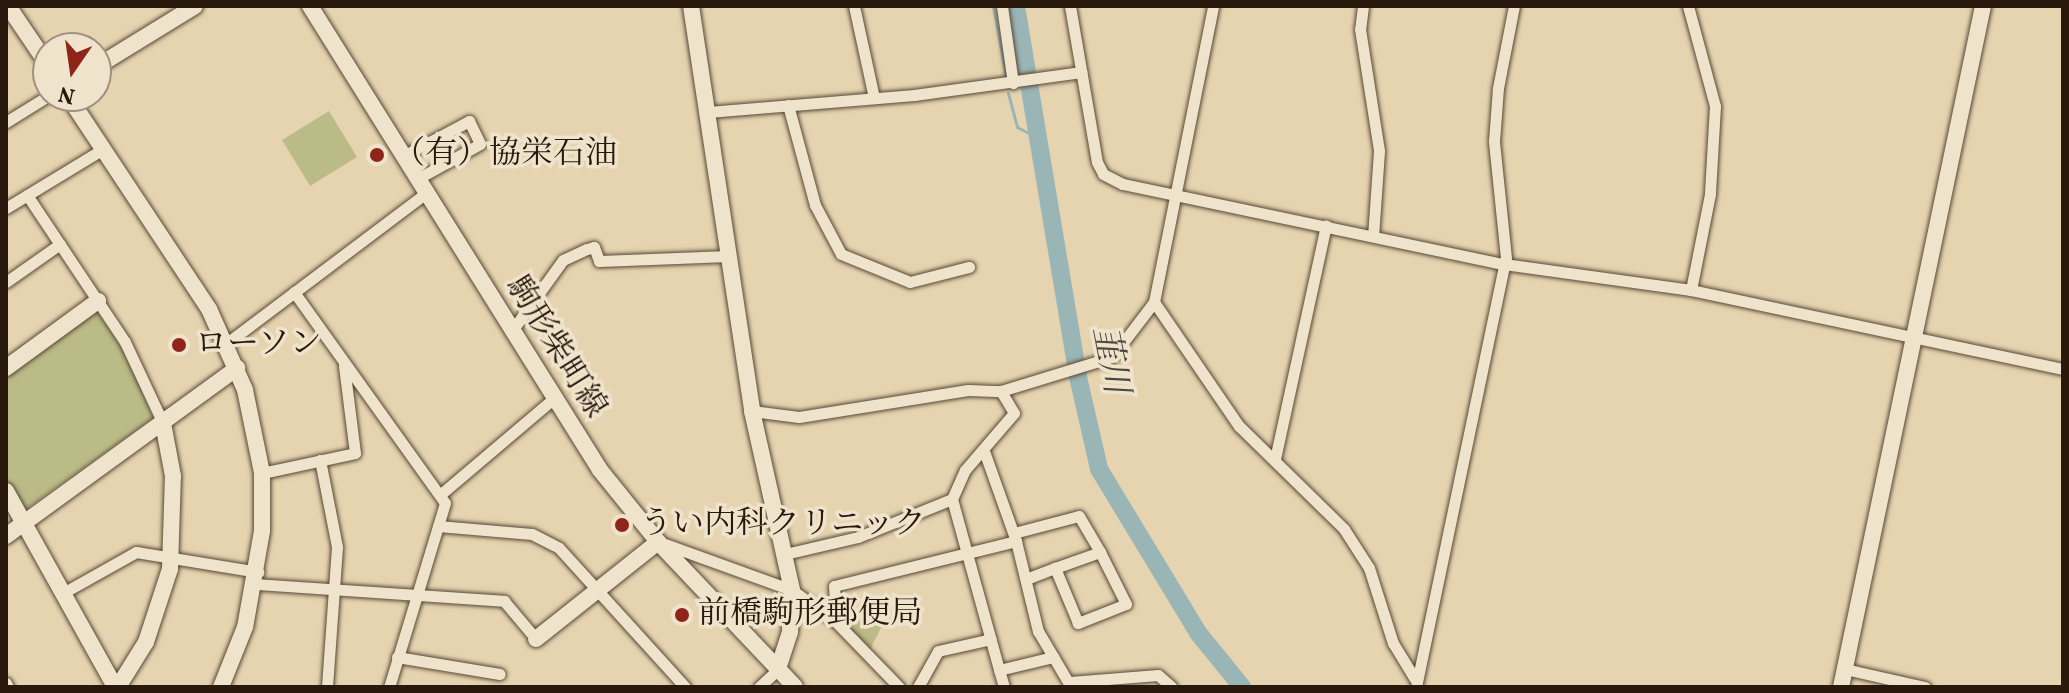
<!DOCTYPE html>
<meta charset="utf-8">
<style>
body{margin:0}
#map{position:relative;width:2069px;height:693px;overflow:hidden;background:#e6d4b0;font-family:Vollkorn,"Noto Serif JP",serif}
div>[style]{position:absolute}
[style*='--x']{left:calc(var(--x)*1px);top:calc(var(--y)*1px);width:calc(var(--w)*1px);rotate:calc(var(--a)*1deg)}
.green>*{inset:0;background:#bbbb87}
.stream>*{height:3px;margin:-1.5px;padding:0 1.5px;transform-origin:1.5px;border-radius:1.5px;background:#9ab5b6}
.river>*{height:18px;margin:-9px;padding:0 9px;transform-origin:9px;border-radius:9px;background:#9ab5b6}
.roads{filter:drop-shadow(0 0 2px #584836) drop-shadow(0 0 2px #584836)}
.street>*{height:11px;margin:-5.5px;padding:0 5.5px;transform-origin:5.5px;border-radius:5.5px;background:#efe3cc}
.secondary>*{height:16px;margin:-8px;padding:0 8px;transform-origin:8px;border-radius:8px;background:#efe3cc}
.dots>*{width:22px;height:22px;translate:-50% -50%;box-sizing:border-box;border:4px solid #efe3cc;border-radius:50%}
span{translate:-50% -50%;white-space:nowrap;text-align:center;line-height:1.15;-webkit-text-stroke:7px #efe3cc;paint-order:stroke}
.poi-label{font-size:32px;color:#29190d}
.left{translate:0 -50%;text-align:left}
.street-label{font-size:32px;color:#29190d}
.water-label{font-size:34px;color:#4b4840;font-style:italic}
.frame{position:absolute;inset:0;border:8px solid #29190d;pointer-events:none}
.north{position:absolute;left:32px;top:32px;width:80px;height:80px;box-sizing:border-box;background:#efe3cc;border:2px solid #a09280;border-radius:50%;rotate:193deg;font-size:22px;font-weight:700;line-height:32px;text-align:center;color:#29190d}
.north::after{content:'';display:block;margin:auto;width:28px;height:36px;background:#8f2418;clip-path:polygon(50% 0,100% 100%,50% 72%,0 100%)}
</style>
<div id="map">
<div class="green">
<div style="clip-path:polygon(329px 111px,357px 157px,310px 186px,282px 140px)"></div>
<div style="clip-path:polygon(93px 312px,98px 312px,130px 361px,153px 418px,23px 511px,6px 479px,6px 375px)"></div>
<div style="clip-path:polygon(888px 613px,869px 652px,848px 629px,848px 623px)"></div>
</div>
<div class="stream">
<div style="--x:993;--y:6;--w:71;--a:79.5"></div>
<div style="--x:1008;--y:93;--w:35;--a:75"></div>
<div style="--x:1017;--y:127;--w:22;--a:27"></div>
</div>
<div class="river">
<div style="--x:1016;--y:6;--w:376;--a:80.5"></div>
<div style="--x:1078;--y:377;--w:94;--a:77.1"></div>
<div style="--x:1099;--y:469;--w:193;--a:58.8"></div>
<div style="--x:1199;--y:634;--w:68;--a:50.9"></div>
</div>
<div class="roads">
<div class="street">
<div style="--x:854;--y:6;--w:94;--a:77.7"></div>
<div style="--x:1002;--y:6;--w:78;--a:81.9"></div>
<div style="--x:1070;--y:6;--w:158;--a:80.2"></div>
<div style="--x:1097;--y:162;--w:13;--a:63"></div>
<div style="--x:1103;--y:174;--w:22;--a:27"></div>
<div style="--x:1123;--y:184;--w:389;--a:11.9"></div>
<div style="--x:1504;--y:264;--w:189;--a:7.9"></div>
<div style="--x:1691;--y:290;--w:380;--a:12"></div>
<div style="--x:1363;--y:6;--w:23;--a:97"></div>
<div style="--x:1360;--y:29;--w:123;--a:81.1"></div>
<div style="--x:1379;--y:151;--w:85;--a:94"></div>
<div style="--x:1688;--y:6;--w:104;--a:74.9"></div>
<div style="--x:1715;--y:106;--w:88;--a:93.3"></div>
<div style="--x:1710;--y:194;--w:98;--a:101.2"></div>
<div style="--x:788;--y:105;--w:104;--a:74.9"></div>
<div style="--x:815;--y:205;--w:55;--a:62"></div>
<div style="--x:841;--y:254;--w:74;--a:22.1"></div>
<div style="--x:910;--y:282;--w:61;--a:-14.3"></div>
<div style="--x:708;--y:112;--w:207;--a:-4.7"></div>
<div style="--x:914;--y:95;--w:169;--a:-7.8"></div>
<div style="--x:6;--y:122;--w:49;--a:-31.8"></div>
<div style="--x:403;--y:156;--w:75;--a:-27.9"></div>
<div style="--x:469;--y:121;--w:25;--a:64"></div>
<div style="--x:480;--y:144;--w:72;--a:150.9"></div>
<div style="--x:27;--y:195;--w:177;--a:56.3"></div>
<div style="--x:125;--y:342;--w:89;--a:64.9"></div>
<div style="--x:6;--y:208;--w:114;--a:-31.3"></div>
<div style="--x:6;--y:282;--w:66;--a:-35.1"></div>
<div style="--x:294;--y:292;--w:259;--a:54.4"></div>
<div style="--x:445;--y:503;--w:192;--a:106.9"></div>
<div style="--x:1154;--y:302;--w:150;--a:55.6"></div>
<div style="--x:1239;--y:426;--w:147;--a:44.4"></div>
<div style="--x:1344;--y:529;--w:46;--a:57.3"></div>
<div style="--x:1369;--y:568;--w:79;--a:72.3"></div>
<div style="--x:1393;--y:643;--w:42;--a:58.6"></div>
<div style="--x:511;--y:332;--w:89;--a:-54.2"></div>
<div style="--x:563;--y:260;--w:26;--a:-25"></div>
<div style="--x:587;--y:249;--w:7;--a:-16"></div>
<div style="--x:594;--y:247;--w:15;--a:70"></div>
<div style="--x:599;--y:261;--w:130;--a:-2.2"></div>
<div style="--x:227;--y:343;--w:249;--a:-37"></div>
<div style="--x:752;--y:411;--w:47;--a:7.3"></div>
<div style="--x:799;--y:417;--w:171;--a:-9.1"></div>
<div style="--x:968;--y:390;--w:33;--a:2"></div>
<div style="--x:1001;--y:391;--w:116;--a:-17"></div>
<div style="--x:1112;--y:357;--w:69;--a:-52.6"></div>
<div style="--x:1154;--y:302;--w:302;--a:-78.7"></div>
<div style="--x:984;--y:451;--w:96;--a:70.4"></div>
<div style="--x:1016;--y:541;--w:93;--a:76.3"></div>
<div style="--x:1038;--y:631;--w:65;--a:59.5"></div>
<div style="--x:1275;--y:459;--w:239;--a:-77.7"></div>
<div style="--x:320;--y:460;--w:89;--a:78.9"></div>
<div style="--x:337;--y:547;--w:140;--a:94.1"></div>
<div style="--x:262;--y:473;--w:95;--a:-12.1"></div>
<div style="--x:355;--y:453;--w:88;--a:-97.2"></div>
<div style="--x:441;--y:494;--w:145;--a:-40.3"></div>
<div style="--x:952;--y:499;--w:177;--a:74.6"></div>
<div style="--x:438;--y:526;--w:94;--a:4.9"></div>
<div style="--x:532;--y:534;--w:30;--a:27"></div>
<div style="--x:559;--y:548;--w:188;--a:47.8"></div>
<div style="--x:1014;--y:533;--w:67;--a:-14.7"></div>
<div style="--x:1079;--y:516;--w:42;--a:59.7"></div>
<div style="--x:662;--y:543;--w:138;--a:19.9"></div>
<div style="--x:792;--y:590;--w:54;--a:36"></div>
<div style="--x:836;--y:622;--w:91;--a:45.9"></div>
<div style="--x:785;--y:554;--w:75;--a:-13.1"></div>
<div style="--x:858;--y:537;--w:101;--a:-22"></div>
<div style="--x:952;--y:499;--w:32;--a:-66"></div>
<div style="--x:965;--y:470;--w:75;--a:-49.3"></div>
<div style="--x:1014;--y:413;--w:26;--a:-121"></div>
<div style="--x:1026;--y:579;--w:31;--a:-21"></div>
<div style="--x:1055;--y:568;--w:48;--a:-19.6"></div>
<div style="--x:1100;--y:552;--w:58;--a:63.4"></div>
<div style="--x:1126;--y:604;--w:52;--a:158.4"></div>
<div style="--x:1078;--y:623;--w:60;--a:-112.7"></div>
<div style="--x:256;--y:584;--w:249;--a:3.9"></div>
<div style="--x:504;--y:601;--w:50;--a:49.9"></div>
<div style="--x:63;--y:593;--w:84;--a:-29.3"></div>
<div style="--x:136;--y:552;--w:124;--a:9.3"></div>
<div style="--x:836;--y:622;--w:36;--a:-93"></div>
<div style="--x:834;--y:586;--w:187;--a:-13.9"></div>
<div style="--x:397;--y:657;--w:104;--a:9.4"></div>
<div style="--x:1845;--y:669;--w:82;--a:12.7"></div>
<div style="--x:1070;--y:682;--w:88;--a:-4.5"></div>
<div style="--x:1158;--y:675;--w:18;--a:41"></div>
<div style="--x:6;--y:683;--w:4;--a:63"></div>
<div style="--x:759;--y:687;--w:26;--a:-43"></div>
<div style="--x:918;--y:687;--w:41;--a:-60.9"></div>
<div style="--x:938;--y:651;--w:54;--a:-12.8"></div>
<div style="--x:1004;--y:687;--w:18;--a:-106"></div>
<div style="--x:999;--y:670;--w:56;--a:-13.5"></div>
<div style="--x:1416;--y:687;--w:438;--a:-78.2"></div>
<div style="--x:1506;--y:258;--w:118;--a:-95.9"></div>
<div style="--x:1494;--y:141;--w:53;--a:-85.7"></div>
<div style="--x:1498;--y:88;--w:84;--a:-79"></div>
</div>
<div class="secondary">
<div style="--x:8;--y:6;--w:71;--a:55.9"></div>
<div style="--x:310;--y:6;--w:547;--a:57.99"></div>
<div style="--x:600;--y:470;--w:92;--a:51.1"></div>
<div style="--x:658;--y:542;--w:199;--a:46.6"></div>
<div style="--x:691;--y:6;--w:410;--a:81.4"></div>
<div style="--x:752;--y:411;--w:183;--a:77.4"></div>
<div style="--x:792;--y:590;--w:42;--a:92.7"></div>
<div style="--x:790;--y:632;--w:39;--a:108"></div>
<div style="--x:96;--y:67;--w:116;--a:-31.6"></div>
<div style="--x:68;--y:96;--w:255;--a:56.5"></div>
<div style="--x:209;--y:309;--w:89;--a:66"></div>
<div style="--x:245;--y:390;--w:85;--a:78.4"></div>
<div style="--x:262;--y:473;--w:58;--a:90"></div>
<div style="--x:262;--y:531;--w:97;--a:100"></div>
<div style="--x:245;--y:627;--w:65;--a:111.8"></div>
<div style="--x:6;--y:368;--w:114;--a:-36.1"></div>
<div style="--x:6;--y:491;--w:224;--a:60.9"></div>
<div style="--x:6;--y:536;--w:286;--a:-36"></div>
<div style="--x:536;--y:639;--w:156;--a:-38.5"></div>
<div style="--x:118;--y:687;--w:53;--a:-58.1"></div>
<div style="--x:146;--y:642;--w:77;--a:-71.8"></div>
<div style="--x:170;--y:569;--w:93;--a:-88.2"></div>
<div style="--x:173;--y:476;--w:54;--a:-100.7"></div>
<div style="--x:1841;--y:687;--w:696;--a:-78.22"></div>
</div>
</div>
<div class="dots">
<div style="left:377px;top:155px;background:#8f2418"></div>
<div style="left:179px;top:345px;background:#8f2418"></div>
<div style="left:622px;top:525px;background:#8f2418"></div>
<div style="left:682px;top:615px;background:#8f2418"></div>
</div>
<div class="poi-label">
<span class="left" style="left:393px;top:155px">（有）協栄石油</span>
<span class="left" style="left:195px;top:345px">ローソン</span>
<span class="left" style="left:640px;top:525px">うい内科クリニック</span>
<span class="left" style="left:698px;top:615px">前橋駒形郵便局</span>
</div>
<div class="street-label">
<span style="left:555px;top:348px;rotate:58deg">駒形柴町線</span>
</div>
<div class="water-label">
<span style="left:1109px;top:360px;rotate:79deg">韮川</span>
</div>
<div class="frame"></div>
<div class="north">N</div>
</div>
